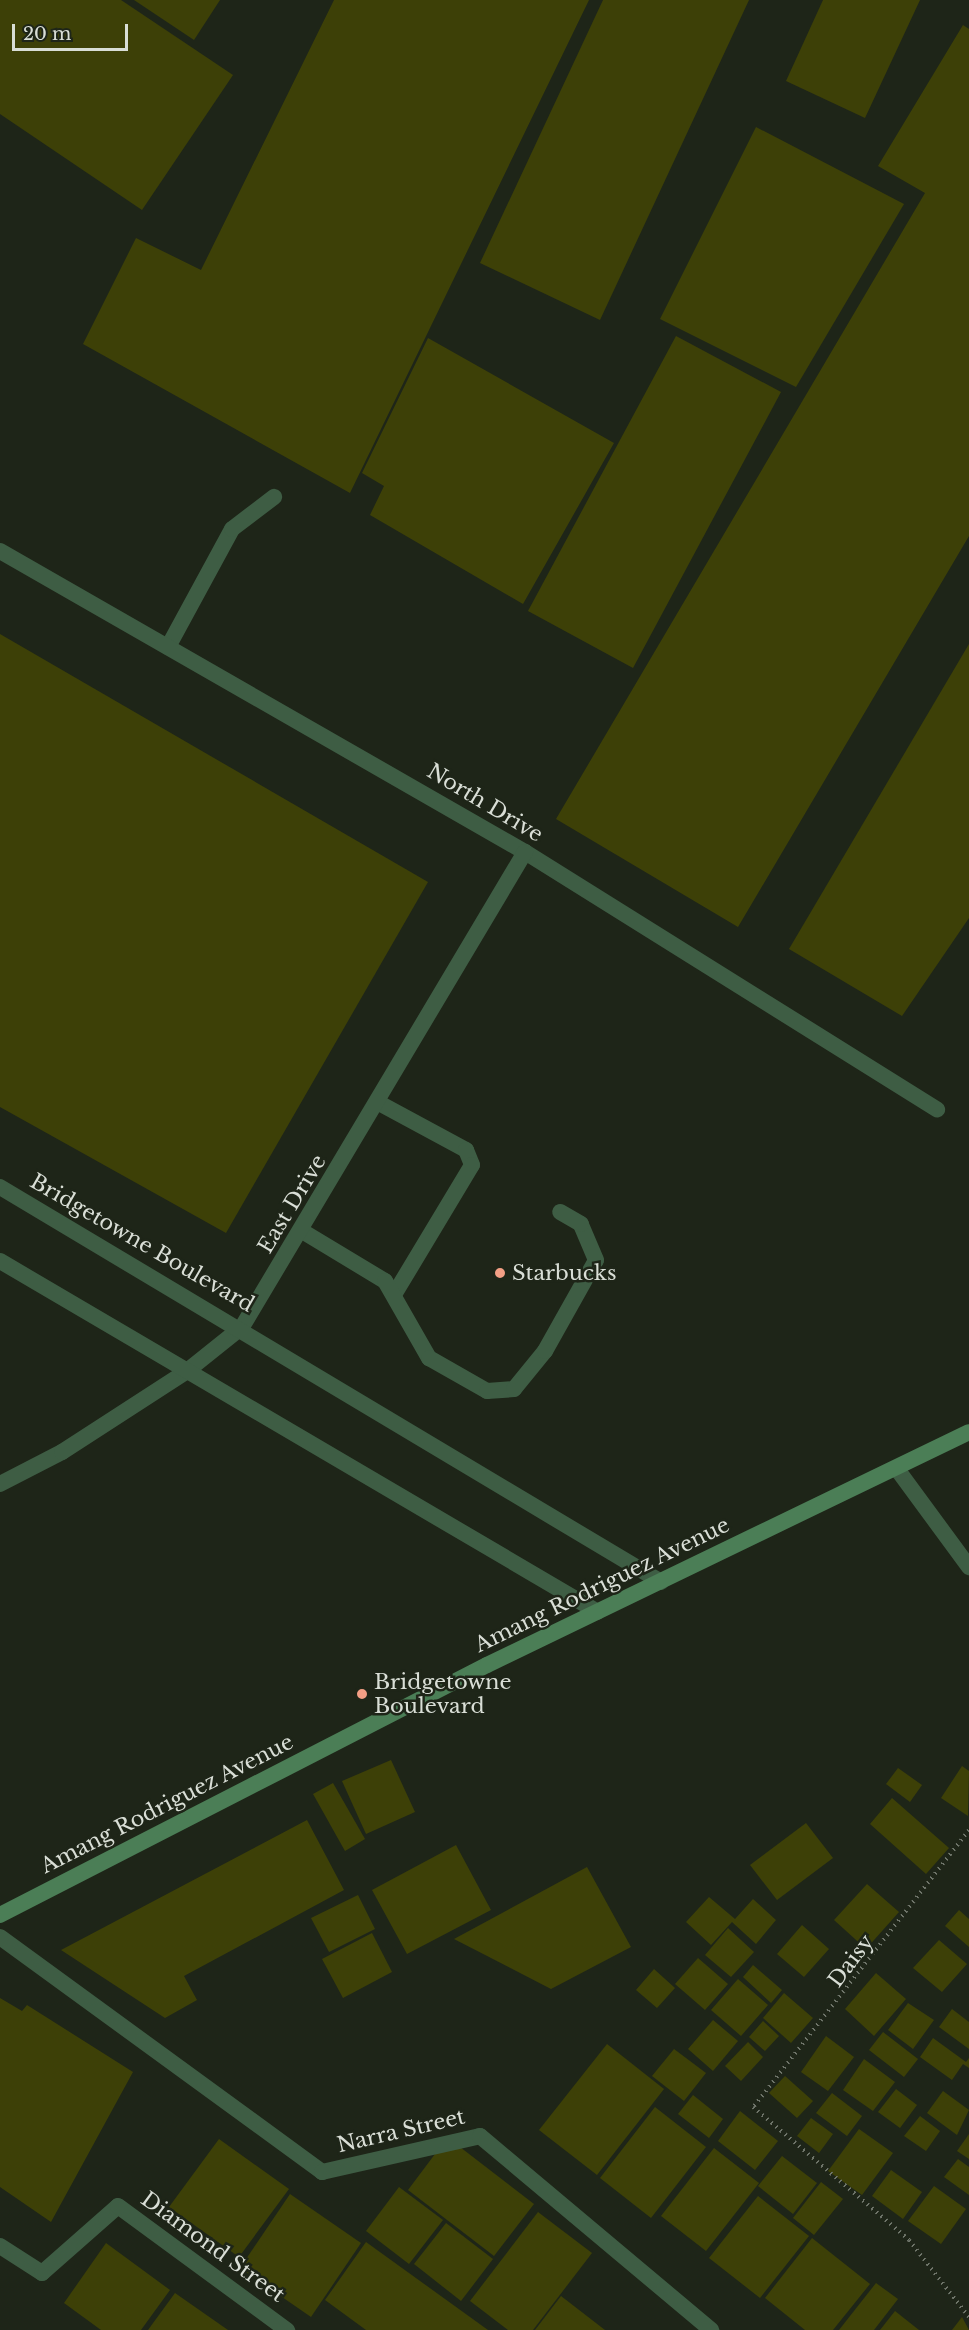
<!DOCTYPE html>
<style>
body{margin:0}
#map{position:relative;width:969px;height:2330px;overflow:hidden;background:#1e2518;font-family:"Libre Baskerville",serif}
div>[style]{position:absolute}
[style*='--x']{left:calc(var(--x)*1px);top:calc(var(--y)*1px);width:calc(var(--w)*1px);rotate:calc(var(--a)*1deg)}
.building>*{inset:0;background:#3d4007}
.path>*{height:4px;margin-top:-2px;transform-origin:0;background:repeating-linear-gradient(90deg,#6e7469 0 1.5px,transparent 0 6px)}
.service>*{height:16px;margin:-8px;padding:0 8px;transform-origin:8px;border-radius:8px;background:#3e5d44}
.minor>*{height:16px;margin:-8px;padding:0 8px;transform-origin:8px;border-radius:8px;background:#3e5d44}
.tertiary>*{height:16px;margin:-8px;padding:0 8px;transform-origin:8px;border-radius:8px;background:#3e5d44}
.secondary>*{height:16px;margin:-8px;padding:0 8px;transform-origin:8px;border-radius:8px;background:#4b7e56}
.dots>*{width:16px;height:16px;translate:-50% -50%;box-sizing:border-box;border:3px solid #1e2518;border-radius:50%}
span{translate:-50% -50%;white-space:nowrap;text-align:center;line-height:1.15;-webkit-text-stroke:5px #1e2518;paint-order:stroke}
.street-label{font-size:21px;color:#d9ded6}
.poi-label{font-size:21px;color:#d9ded6}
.left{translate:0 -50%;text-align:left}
.scale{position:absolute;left:12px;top:24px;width:116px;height:27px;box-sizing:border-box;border:3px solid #d9ded6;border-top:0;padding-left:8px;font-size:18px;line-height:21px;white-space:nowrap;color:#d9ded6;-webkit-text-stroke:4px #1e2518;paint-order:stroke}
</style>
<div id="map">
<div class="building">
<div style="clip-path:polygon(0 0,121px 0,233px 75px,142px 210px,0 114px)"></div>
<div style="clip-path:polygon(134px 0,220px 0,194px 40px)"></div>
<div style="clip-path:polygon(334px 0,589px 0,350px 493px,83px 344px,136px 238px,201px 270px)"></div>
<div style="clip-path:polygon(603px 0,749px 0,600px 320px,480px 263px)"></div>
<div style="clip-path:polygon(823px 0,920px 0,865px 118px,786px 81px)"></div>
<div style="clip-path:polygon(963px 25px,969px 29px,969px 536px,738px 927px,556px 819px,925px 193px,878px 166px)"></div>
<div style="clip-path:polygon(756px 127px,904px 204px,796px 387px,660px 319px)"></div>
<div style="clip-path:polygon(676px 336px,781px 392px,633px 668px,528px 611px)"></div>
<div style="clip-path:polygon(428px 338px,614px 443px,523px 604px,370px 515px,384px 486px,362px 473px)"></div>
<div style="clip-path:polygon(0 634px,428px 882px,226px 1233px,0 1107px)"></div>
<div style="clip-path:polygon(969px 644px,969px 918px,902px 1016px,789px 949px)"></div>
<div style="clip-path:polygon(391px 1760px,415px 1812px,366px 1834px,342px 1781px)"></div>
<div style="clip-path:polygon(962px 1766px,969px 1771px,968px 1816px,941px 1798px)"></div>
<div style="clip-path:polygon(898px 1768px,922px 1785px,910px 1802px,886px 1784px)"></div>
<div style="clip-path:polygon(333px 1783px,365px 1839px,345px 1851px,313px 1794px)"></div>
<div style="clip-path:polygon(892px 1798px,949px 1848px,926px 1874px,870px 1824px)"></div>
<div style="clip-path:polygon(307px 1820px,344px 1890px,184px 1976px,197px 2000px,165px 2018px,61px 1950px)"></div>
<div style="clip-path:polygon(806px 1823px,833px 1858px,777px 1900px,750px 1865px)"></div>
<div style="clip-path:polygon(456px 1845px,491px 1910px,407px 1954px,372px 1890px)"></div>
<div style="clip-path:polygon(587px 1867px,631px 1947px,551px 1989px,454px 1939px)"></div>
<div style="clip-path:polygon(867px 1884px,899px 1912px,866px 1949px,834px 1920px)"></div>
<div style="clip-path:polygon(358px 1895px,375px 1929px,329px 1952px,311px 1918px)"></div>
<div style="clip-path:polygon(709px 1897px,735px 1919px,753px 1899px,776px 1920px,756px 1944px,732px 1922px,711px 1945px,686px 1922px)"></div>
<div style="clip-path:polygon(959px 1910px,969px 1919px,969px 1947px,945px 1926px)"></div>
<div style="clip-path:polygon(802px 1925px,829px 1949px,804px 1977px,777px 1954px)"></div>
<div style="clip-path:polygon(728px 1928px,754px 1952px,731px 1977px,705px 1955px)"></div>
<div style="clip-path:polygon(372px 1933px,392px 1972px,343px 1998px,322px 1959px)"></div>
<div style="clip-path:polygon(939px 1940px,967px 1964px,942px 1992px,913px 1968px)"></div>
<div style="clip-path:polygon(698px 1958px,728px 1984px,705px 2010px,675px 1984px)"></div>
<div style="clip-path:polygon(753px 1965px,782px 1990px,771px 2003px,743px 1977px)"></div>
<div style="clip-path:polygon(654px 1969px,675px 1988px,657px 2008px,636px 1990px)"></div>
<div style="clip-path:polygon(876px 1973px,906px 1999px,874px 2036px,845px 2009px)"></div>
<div style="clip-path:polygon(738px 1979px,768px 2005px,741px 2036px,711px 2010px)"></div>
<div style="clip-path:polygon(784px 1993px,813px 2018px,791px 2043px,763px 2018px)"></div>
<div style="clip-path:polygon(0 1998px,22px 2011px,27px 2005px,133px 2072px,51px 2222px,0 2187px)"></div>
<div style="clip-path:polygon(908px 2003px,934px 2020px,913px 2049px,888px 2030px)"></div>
<div style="clip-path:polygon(952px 2009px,969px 2022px,969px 2049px,939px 2027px)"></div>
<div style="clip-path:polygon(713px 2020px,738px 2041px,713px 2071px,688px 2049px)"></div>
<div style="clip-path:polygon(763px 2021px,779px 2036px,765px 2051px,749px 2037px)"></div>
<div style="clip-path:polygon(883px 2032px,918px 2059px,904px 2077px,869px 2050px)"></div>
<div style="clip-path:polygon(826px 2036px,854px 2057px,828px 2091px,801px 2072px)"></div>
<div style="clip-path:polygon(933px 2038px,966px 2062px,969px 2058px,969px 2068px,963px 2064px,952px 2080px,920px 2057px)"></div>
<div style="clip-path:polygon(748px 2042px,763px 2057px,741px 2081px,725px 2066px)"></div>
<div style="clip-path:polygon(607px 2044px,664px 2089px,597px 2175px,539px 2130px)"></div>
<div style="clip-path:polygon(674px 2049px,706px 2073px,684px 2101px,652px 2076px)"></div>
<div style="clip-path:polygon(864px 2059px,895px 2082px,873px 2111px,843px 2090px)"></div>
<div style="clip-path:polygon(785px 2076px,813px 2101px,797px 2118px,769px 2093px)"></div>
<div style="clip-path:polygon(896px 2089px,917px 2105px,900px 2128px,878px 2112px)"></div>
<div style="clip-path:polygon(943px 2091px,969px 2110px,957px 2135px,927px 2113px)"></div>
<div style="clip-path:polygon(832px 2093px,862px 2116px,847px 2136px,816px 2113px)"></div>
<div style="clip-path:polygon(693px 2095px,723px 2119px,709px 2138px,678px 2114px)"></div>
<div style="clip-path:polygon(655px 2107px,706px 2147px,651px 2218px,600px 2178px)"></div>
<div style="clip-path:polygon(740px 2111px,778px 2141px,755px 2170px,718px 2141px)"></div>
<div style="clip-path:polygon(920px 2116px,940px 2131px,926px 2151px,904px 2136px)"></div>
<div style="clip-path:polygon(811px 2118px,833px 2134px,819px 2153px,797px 2136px)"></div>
<div style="clip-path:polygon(859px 2129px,893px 2153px,862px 2195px,828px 2171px)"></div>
<div style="clip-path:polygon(969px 2134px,969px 2159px,957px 2151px)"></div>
<div style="clip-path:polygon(219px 2139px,289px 2189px,239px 2257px,169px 2207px)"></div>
<div style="clip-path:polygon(460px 2147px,534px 2204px,494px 2256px,408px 2190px,438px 2150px)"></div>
<div style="clip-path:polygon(714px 2148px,759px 2183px,706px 2251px,661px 2216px)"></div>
<div style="clip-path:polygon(782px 2156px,817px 2183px,793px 2214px,758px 2186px)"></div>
<div style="clip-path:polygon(958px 2159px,969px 2167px,969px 2195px,944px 2177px)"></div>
<div style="clip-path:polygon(891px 2170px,922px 2192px,903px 2219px,872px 2196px)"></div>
<div style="clip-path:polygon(821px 2182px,843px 2199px,814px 2235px,793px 2218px)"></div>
<div style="clip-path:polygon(934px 2186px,966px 2209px,941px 2244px,908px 2221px)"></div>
<div style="clip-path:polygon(399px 2187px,443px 2220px,409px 2264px,366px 2231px)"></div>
<div style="clip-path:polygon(290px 2194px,361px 2243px,311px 2317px,240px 2268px)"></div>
<div style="clip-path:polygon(758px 2196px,809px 2236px,760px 2298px,709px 2258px)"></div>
<div style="clip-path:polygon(538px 2212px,592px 2253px,533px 2330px,508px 2330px,470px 2301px)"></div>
<div style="clip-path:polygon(446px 2223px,493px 2259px,461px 2301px,414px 2264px)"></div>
<div style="clip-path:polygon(812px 2238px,870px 2284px,833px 2330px,805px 2330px,765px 2298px)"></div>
<div style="clip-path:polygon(366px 2242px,488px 2330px,366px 2330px,325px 2300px)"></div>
<div style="clip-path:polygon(106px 2243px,170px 2290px,141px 2330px,101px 2330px,64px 2303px)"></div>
<div style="clip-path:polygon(876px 2283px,898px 2299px,874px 2330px,839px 2330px)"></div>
<div style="clip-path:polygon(175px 2293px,228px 2330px,148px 2330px)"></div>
<div style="clip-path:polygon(561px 2296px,605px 2330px,535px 2330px)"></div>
<div style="clip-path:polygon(895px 2311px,919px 2330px,880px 2330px)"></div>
<div style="clip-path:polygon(962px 2317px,969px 2330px,952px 2330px)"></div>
</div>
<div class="path">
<div style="--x:969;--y:1830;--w:351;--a:127.9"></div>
<div style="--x:753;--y:2107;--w:205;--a:40.4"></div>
<div style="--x:909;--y:2240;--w:98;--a:52.1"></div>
</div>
<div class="service">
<div style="--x:168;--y:647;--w:134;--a:-61.5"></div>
<div style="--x:232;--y:529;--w:53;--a:-37.3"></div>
<div style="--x:379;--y:1103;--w:99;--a:28.4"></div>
<div style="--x:466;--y:1150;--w:16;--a:68"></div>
<div style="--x:472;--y:1165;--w:149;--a:121"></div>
<div style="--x:302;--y:1231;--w:97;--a:31.1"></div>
<div style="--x:385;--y:1281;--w:89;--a:60.3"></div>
<div style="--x:429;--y:1358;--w:67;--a:29.6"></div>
<div style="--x:487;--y:1391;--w:27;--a:-4"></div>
<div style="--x:514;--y:1389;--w:49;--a:-50.8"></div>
<div style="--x:545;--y:1351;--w:104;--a:-60.7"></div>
<div style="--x:596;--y:1260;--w:39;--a:-113"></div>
<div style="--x:581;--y:1224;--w:24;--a:-150"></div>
</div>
<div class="minor">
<div style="--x:0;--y:551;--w:605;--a:29.83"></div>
<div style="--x:525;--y:852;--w:486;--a:32"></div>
<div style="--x:897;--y:1469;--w:122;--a:53.7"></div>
<div style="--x:0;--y:1484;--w:70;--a:-27.3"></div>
<div style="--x:62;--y:1452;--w:149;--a:-32.9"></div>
<div style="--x:187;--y:1371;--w:70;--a:-38.7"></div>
<div style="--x:242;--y:1327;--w:553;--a:-59.21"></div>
<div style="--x:0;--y:1937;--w:399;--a:36.1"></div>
<div style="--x:322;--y:2172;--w:162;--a:-12.8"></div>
<div style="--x:480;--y:2136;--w:302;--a:40"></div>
<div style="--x:0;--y:2246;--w:50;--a:32.7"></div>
<div style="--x:42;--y:2273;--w:101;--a:-41.4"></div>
<div style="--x:118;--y:2206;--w:210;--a:36.3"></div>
</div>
<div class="tertiary">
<div style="--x:0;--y:1187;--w:770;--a:30.86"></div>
<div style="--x:0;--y:1261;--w:693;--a:30.41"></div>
</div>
<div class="secondary">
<div style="--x:0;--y:1915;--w:547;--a:-27.17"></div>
<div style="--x:487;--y:1665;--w:535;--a:-25.8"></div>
</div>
<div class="dots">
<div style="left:500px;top:1273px;background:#f39f85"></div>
<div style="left:362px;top:1694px;background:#f39f85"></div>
</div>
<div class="street-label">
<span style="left:485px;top:803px;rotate:31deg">North Drive</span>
<span style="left:292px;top:1204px;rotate:-59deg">East Drive</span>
<span style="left:142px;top:1243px;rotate:30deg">Bridgetowne Boulevard</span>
<span style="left:602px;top:1585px;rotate:-26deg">Amang Rodriguez Avenue</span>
<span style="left:167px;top:1804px;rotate:-27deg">Amang Rodriguez Avenue</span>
<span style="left:851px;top:1961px;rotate:-53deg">Daisy</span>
<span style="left:401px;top:2131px;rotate:-13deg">Narra Street</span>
<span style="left:213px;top:2247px;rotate:36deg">Diamond Street</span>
</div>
<div class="poi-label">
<span class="left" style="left:512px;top:1273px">Starbucks</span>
<span class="left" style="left:374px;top:1694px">Bridgetowne<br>Boulevard</span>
</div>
<div class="scale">20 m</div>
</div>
